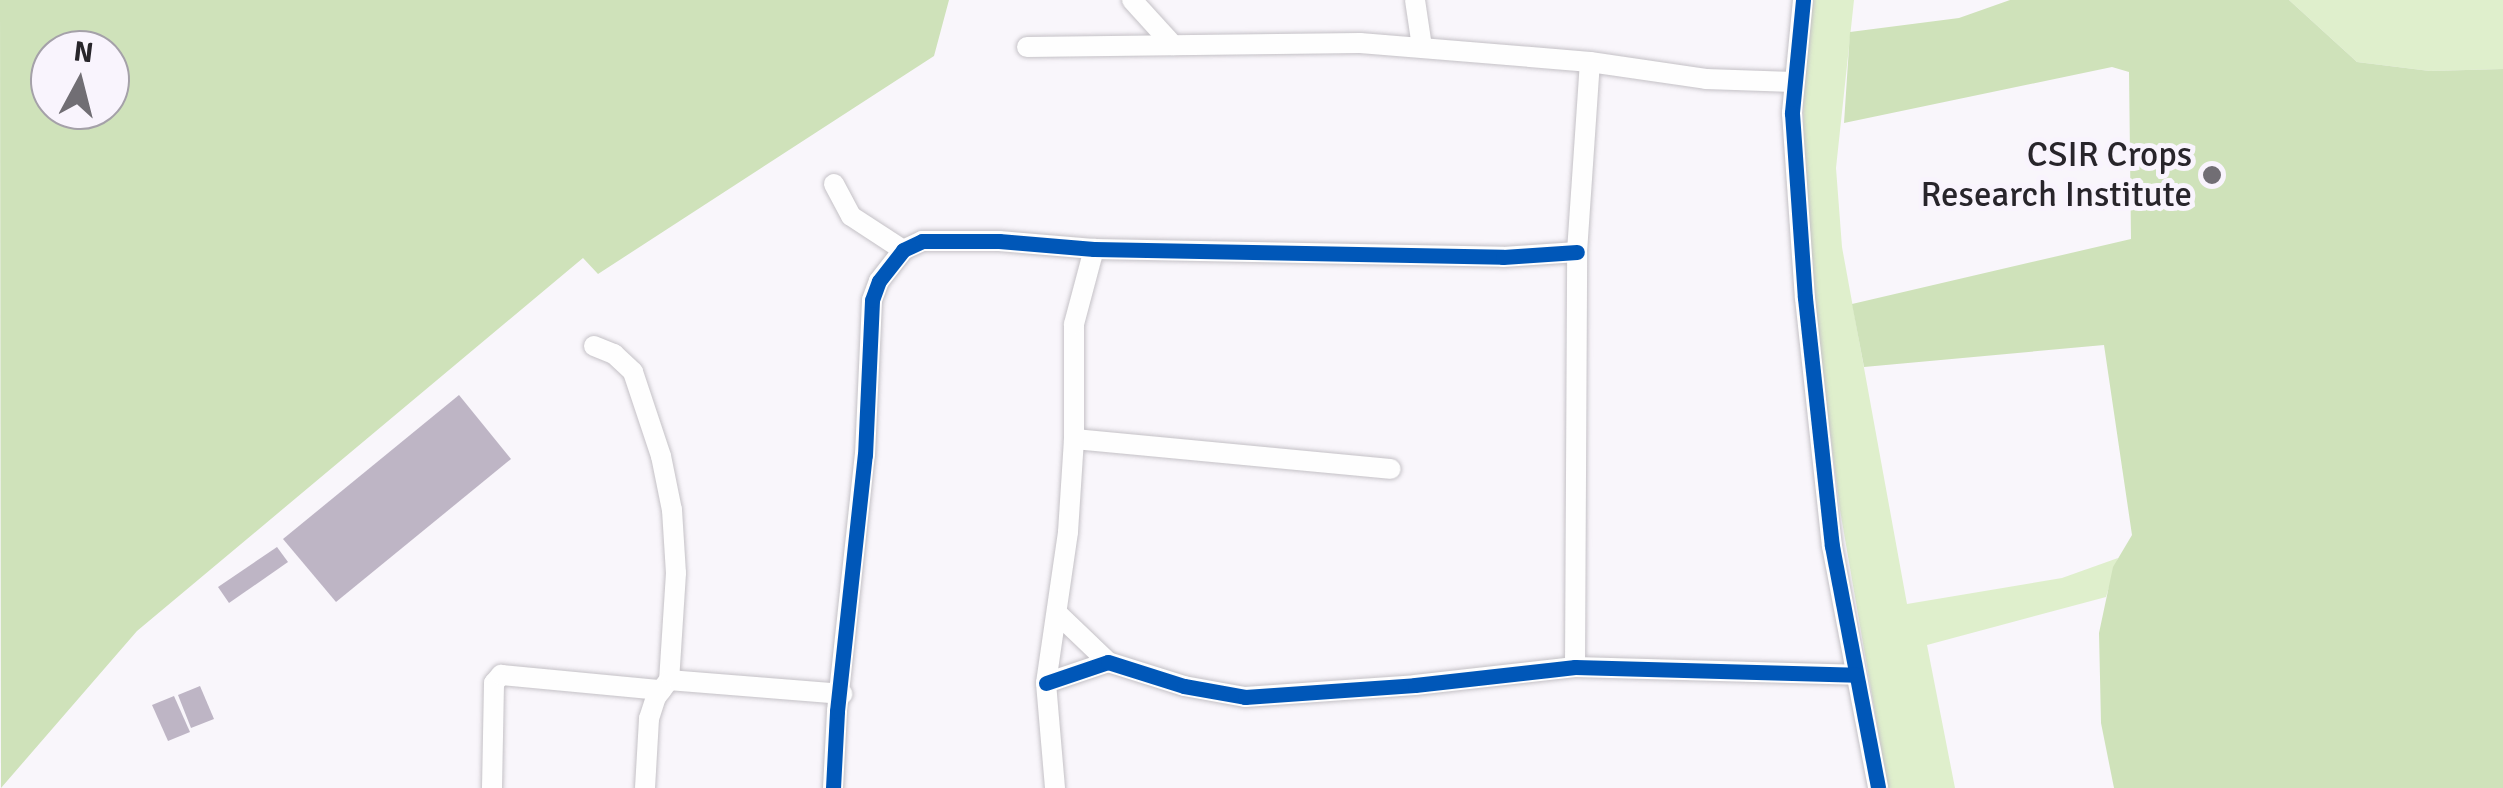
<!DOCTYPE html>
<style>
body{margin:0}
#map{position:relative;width:2503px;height:788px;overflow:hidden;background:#f9f6fb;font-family:Signika,sans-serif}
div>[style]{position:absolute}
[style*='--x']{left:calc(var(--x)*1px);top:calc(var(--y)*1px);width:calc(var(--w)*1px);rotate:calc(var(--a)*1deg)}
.green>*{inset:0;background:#dfefcc}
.forest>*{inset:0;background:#cfe2ba}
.building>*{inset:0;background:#beb5c5}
.roads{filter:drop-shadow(0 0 2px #c4c1c6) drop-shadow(0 0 2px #c4c1c6)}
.minor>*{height:20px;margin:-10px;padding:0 10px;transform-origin:10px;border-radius:10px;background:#fefefe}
.cycleway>*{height:15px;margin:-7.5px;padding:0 7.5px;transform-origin:7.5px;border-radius:7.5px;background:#0057b8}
.dots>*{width:28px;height:28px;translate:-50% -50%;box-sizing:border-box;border:5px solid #f9f4fd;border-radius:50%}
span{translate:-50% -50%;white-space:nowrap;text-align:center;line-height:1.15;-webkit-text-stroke:10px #f9f4fd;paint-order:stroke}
.poi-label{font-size:35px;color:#28252b}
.right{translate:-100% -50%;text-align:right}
.north{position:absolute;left:30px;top:30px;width:100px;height:100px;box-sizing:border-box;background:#f9f4fd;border:2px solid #a5a1a9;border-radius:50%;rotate:7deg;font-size:28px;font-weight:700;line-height:40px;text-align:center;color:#28252b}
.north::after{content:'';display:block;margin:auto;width:35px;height:45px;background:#716e74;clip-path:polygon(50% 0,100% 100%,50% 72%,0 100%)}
</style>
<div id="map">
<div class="green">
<div style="clip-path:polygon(1813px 0,1854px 0,1836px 168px,1842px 247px,1907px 604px,2062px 578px,2118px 558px,2106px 597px,1927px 645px,1955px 788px,1888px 788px,1840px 510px,1804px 228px,1803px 83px)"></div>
<div style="clip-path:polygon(2289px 0,2503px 0,2503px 69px,2430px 71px,2357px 62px)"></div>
</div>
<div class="forest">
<div style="clip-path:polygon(evenodd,0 0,949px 0,934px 56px,598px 274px,583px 258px,137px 631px,1px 788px,0 0,110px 50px,110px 110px,50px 110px,50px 50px,110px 50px)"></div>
<div style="clip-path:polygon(2010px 0,2289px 0,2357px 62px,2430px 71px,2503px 69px,2503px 788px,2114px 788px,2101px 723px,2099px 633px,2113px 567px,2132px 535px,2104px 345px,1864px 367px,1852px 304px,2131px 239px,2129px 72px,2112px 67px,1844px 123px,1850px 32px,1959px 18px)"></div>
</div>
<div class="building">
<div style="clip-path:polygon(459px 395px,511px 459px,336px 602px,283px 539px)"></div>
<div style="clip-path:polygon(277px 547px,288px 562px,229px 603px,218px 587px)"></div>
<div style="clip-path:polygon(200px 686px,214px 719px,191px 728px,178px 695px)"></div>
<div style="clip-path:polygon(174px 696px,190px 732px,168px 741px,152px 705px)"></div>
</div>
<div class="roads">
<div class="minor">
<div style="--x:1132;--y:0;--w:61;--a:47.7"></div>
<div style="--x:1415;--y:0;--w:48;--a:81.5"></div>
<div style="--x:1803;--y:0;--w:114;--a:95.6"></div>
<div style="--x:1792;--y:113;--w:185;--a:86"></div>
<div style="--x:1805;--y:298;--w:249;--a:83.8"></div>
<div style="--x:1832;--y:546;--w:246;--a:79.2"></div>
<div style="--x:1027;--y:47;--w:333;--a:-0.7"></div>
<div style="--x:1360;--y:43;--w:231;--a:4.7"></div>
<div style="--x:1590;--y:62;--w:117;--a:8.3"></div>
<div style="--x:1706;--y:79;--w:87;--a:2"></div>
<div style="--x:834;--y:184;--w:36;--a:62"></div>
<div style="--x:851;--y:216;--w:62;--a:33.2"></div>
<div style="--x:594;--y:346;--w:22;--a:22"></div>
<div style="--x:614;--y:354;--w:26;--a:43"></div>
<div style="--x:633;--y:372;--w:89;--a:71.6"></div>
<div style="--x:661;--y:456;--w:55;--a:78.5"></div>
<div style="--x:672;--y:510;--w:63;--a:86.4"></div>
<div style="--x:676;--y:573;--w:107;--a:93.7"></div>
<div style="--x:669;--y:680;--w:21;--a:127"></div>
<div style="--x:656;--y:697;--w:23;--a:108"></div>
<div style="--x:649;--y:719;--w:69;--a:93.3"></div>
<div style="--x:1074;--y:439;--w:318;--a:5.4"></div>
<div style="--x:1059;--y:615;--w:68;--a:43.8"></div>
<div style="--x:1575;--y:667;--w:415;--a:-89.7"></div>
<div style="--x:1577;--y:252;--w:190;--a:-86.1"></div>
<div style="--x:669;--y:680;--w:174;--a:4.6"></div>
<div style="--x:1046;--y:683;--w:65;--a:-18.7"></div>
<div style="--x:1108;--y:662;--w:80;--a:17.5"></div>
<div style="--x:1184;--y:686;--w:62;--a:10.2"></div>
<div style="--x:1245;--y:697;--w:170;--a:-4"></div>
<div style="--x:1415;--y:685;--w:161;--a:-6.4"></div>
<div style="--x:1575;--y:667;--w:281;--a:1.6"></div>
<div style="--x:492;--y:788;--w:105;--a:-88.9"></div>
<div style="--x:494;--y:683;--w:11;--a:-49"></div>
<div style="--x:501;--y:675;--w:161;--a:5.4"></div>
<div style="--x:833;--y:788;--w:77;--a:-87"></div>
<div style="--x:837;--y:711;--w:258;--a:-83.8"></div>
<div style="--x:865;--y:455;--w:155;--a:-87.4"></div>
<div style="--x:872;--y:300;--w:20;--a:-70"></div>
<div style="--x:879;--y:281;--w:39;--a:-52"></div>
<div style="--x:903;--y:250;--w:21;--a:-25"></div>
<div style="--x:922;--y:241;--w:77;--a:0"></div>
<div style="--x:999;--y:241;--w:95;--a:4.8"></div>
<div style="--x:1094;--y:249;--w:409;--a:1.1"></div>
<div style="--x:1503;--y:257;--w:74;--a:-3.9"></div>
<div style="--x:1055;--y:788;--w:105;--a:-94.9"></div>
<div style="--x:1046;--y:683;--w:153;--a:-81.7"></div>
<div style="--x:1068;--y:532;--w:93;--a:-86.3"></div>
<div style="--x:1074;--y:439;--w:115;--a:-90"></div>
<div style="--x:1074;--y:324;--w:78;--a:-75.1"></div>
</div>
</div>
<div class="cycleway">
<div style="--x:1803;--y:0;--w:114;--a:95.6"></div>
<div style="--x:1792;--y:113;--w:185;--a:86"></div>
<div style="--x:1805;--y:298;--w:249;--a:83.8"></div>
<div style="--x:1832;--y:546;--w:246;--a:79.2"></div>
<div style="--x:1046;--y:683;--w:65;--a:-18.7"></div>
<div style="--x:1108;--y:662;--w:80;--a:17.5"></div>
<div style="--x:1184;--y:686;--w:62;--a:10.2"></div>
<div style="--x:1245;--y:697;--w:170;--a:-4"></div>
<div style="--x:1415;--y:685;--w:161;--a:-6.4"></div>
<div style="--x:1575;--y:667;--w:281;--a:1.6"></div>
<div style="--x:833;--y:788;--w:77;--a:-87"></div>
<div style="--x:837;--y:711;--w:258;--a:-83.8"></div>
<div style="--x:865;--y:455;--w:155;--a:-87.4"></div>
<div style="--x:872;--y:300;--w:20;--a:-70"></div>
<div style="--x:879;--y:281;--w:39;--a:-52"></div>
<div style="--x:903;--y:250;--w:21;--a:-25"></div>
<div style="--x:922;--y:241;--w:77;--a:0"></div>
<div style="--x:999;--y:241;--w:95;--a:4.8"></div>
<div style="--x:1094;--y:249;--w:409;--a:1.1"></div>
<div style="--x:1503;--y:257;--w:74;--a:-3.9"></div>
</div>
<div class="dots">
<div style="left:2212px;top:175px;background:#716e74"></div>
</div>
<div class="poi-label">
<span class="right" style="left:2192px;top:175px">CSIR Crops<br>Research Institute</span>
</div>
<div class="north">N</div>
</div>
